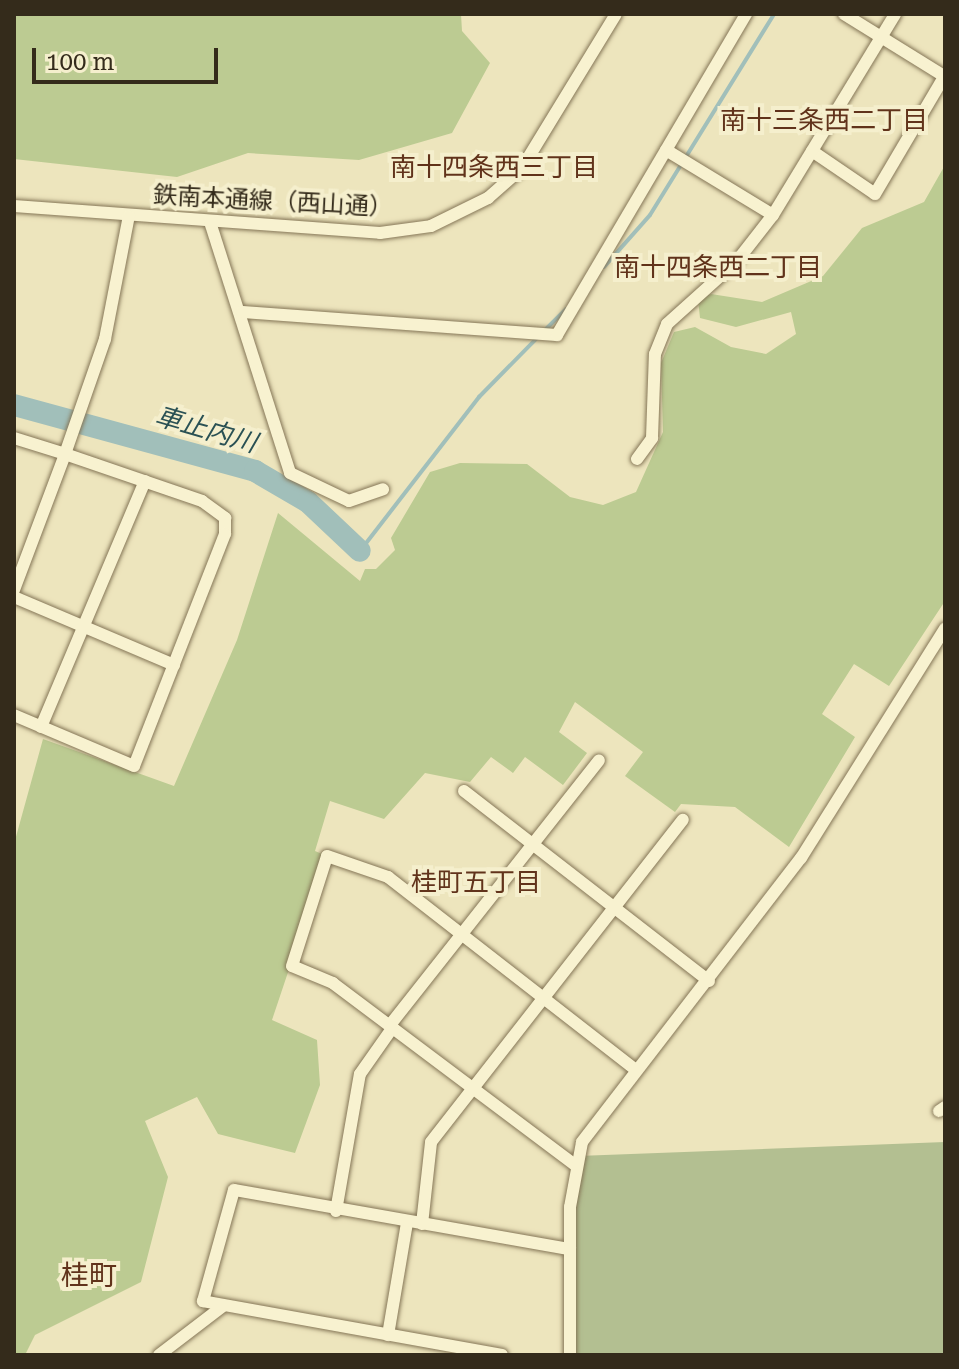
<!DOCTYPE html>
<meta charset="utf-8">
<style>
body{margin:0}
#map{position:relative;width:959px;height:1369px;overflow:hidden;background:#ede5bd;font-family:"Roboto Serif","Noto Sans JP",serif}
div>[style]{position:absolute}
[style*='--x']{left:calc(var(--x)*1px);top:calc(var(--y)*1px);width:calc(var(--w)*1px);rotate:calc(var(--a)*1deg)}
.green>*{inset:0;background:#bccb92}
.cemetery>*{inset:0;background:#b3bf91}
.stream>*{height:4px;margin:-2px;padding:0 2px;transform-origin:2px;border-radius:2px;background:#a1bfba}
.river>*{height:22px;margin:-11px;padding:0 11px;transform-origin:11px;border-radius:11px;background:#a1bfba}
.roads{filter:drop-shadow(0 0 2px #857657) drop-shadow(0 0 2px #857657)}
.minor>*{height:12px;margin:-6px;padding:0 6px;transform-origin:6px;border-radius:6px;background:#f8f2d0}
span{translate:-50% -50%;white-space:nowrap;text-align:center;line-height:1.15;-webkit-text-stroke:8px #f5efcd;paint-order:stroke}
.street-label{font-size:24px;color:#342b1b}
.neighbourhood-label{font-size:26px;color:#61331b}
.water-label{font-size:26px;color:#2a5154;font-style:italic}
.quarter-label{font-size:28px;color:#61331b}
.frame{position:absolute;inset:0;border:16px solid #342b1b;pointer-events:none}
.scale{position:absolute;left:32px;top:48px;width:186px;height:36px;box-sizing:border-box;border:4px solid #342b1b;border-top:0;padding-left:10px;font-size:24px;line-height:28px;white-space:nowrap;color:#342b1b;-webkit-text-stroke:6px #f5efcd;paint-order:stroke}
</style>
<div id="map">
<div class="green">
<div style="clip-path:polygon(14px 14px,461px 14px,462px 31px,490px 63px,452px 133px,359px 160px,248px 153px,177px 177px,14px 159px)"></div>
<div style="clip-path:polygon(945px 165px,945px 601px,889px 686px,854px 664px,822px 714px,855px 737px,789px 847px,735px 807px,681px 804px,675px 812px,625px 776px,643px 752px,575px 702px,559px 732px,587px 753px,563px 785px,525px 757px,513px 773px,491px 757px,470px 782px,425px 773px,384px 819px,330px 801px,315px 851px,327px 856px,272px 1020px,317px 1040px,320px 1085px,295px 1153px,218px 1134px,197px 1097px,145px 1121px,168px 1177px,141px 1282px,35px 1335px,25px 1355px,14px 1355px,14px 844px,43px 739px,174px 786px,237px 640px,278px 513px,360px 581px,365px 569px,376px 569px,395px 550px,391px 538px,430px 472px,460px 463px,527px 464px,570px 497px,603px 505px,636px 492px,663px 432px,661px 363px,674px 332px,695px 327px,731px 347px,766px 354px,796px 334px,791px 312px,736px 327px,700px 318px,698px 299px,711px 294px,762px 302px,823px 276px,862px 228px,924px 202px)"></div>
</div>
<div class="cemetery">
<div style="clip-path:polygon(945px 1142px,945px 1355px,570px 1355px,578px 1156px)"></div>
</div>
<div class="stream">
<div style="--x:604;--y:267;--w:69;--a:-48.5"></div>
<div style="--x:650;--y:215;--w:236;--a:-58.3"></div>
<div style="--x:544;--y:331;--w:31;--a:-45"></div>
<div style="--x:360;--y:551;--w:195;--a:-52.3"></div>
<div style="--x:479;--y:397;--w:84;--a:-45.5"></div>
</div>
<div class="river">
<div style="--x:14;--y:405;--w:250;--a:15.3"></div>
<div style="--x:255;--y:471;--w:61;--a:30.3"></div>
<div style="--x:308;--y:502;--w:71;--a:43.3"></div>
</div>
<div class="roads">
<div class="minor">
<div style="--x:844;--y:14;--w:118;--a:31.8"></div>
<div style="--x:666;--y:150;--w:125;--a:31.3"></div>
<div style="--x:812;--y:151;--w:76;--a:34.3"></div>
<div style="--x:875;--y:194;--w:138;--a:-59.5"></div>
<div style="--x:14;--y:206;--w:367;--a:4.2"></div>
<div style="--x:380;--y:233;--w:51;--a:-7.8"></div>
<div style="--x:431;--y:226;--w:64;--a:-26.2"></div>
<div style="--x:488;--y:198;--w:45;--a:-41.4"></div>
<div style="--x:522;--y:168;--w:180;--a:-58.6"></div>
<div style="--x:210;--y:222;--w:263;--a:72.3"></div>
<div style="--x:290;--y:473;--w:65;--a:25.4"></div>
<div style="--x:349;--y:501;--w:36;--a:-19"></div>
<div style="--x:242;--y:312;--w:316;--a:4.2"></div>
<div style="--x:557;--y:335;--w:373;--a:-59.5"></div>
<div style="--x:14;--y:438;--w:53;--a:17.4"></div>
<div style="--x:65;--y:454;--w:122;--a:-70.8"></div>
<div style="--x:105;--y:339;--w:125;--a:-79"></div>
<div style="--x:637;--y:459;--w:26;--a:-54"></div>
<div style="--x:652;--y:438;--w:84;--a:-88"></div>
<div style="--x:655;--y:354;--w:32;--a:-68"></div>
<div style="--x:667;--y:324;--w:94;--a:-42"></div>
<div style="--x:737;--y:261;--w:58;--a:-52"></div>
<div style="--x:773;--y:215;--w:235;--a:-58.7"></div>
<div style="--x:14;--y:590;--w:145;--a:-69.4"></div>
<div style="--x:65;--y:454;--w:145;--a:18.9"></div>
<div style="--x:202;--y:501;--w:29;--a:36"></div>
<div style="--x:225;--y:518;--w:16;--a:90"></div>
<div style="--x:225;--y:534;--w:249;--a:111.4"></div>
<div style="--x:134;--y:766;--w:130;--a:-157"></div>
<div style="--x:14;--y:597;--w:174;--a:23"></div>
<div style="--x:41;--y:727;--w:267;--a:-67.1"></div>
<div style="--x:464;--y:791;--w:310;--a:37.8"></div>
<div style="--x:390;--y:1025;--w:337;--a:-51.7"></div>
<div style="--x:939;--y:1111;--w:7;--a:-34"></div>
<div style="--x:575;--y:1165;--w:303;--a:-143.1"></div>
<div style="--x:333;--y:983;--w:44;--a:-157.5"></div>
<div style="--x:292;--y:966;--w:115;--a:-72.3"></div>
<div style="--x:327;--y:856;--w:65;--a:19"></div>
<div style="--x:388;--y:877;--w:314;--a:37.9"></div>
<div style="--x:336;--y:1211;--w:139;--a:-80.1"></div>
<div style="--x:360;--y:1074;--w:57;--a:-54.9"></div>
<div style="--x:422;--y:1224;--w:82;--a:-83.7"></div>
<div style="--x:431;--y:1142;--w:409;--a:-52"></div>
<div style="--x:388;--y:1335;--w:114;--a:-80.4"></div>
<div style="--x:159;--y:1355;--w:81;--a:-37.4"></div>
<div style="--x:502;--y:1355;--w:304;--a:-169.8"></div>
<div style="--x:203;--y:1301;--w:115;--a:-74.4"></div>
<div style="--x:234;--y:1190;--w:341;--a:10"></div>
<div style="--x:570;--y:1355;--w:148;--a:-90"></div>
<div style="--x:570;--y:1207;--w:66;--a:-79.5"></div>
<div style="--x:582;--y:1142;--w:359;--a:-52.4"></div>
<div style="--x:801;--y:858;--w:271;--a:-57.9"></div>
</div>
</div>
<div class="street-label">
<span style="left:273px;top:202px;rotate:3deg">鉄南本通線（西山通）</span>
</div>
<div class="neighbourhood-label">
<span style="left:824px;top:121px">南十三条西二丁目</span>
<span style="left:494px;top:168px">南十四条西三丁目</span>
<span style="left:718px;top:268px">南十四条西二丁目</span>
<span style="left:476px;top:883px">桂町五丁目</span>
</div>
<div class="water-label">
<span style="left:206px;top:430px;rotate:16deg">車止内川</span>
</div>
<div class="quarter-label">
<span style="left:89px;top:1276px">桂町</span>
</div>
<div class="frame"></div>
<div class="scale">100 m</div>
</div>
